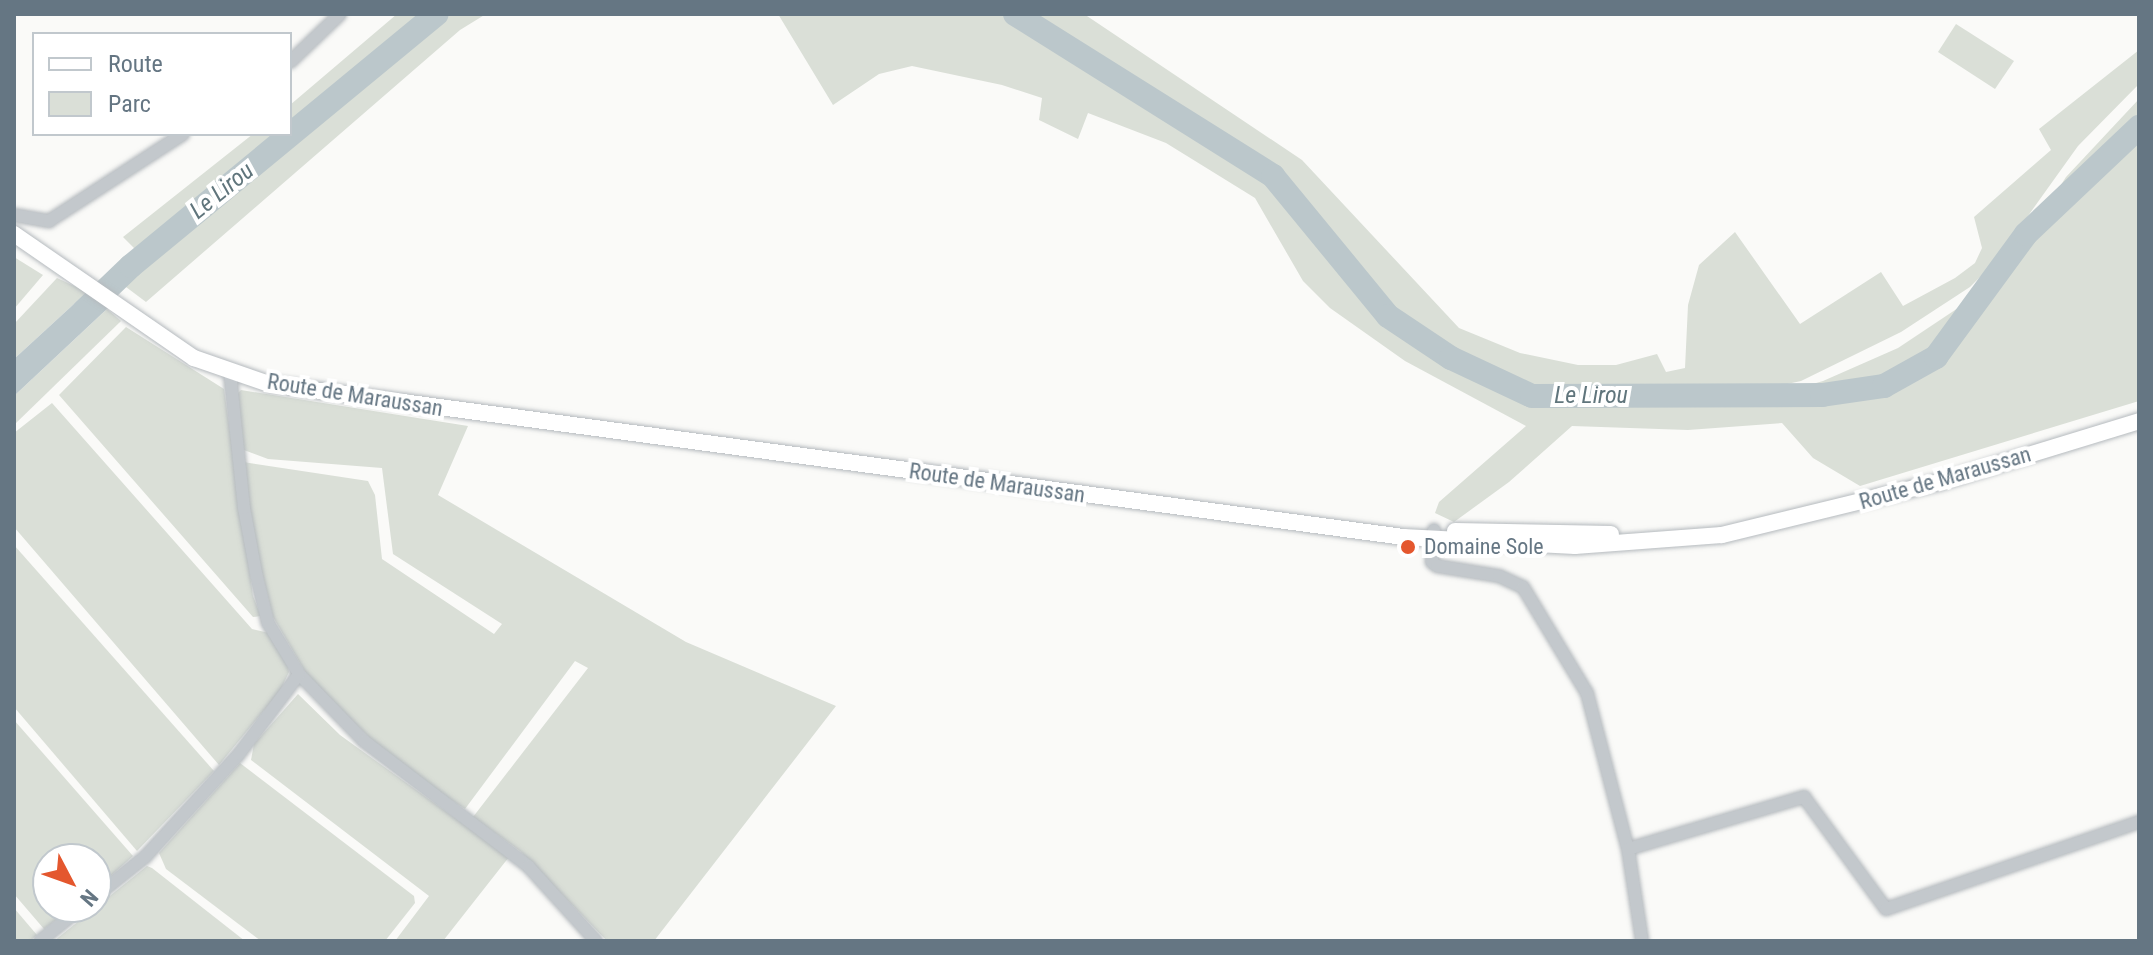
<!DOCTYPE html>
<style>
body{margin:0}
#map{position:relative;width:2153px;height:955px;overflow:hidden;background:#fafaf8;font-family:"Roboto Condensed",sans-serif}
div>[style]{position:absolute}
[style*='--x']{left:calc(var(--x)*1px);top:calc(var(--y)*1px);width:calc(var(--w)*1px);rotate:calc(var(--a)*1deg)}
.green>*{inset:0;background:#dadfd7}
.water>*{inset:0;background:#bbc7cb}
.river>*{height:24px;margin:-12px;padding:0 12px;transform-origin:12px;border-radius:12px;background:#bbc7cb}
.roads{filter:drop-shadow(0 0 2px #b5babe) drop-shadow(0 0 2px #b5babe)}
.minor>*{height:12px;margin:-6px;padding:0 6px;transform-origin:6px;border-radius:6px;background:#c3c8cc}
.major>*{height:16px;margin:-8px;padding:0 8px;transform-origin:8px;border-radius:8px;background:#fff}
.dots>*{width:22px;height:22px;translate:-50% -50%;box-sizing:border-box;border:4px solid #fff;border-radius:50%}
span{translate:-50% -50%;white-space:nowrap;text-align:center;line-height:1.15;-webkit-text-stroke:8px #fff;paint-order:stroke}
.street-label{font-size:22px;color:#657683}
.poi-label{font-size:22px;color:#657683}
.left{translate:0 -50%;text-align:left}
.water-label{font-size:24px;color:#60757c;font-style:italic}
.frame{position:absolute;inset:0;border:16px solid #657683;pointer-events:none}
.legend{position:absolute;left:32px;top:32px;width:260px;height:104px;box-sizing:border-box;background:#fff;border:2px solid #c1c8cd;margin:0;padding:10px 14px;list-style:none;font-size:24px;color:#657683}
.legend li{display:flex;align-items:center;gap:16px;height:40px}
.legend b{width:40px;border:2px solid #c1c8cd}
.north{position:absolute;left:32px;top:843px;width:80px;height:80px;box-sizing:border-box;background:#fff;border:2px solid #c1c8cd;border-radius:50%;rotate:131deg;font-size:22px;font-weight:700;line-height:32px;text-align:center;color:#657683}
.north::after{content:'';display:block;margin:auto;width:28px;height:36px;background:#e4572e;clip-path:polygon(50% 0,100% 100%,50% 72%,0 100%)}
</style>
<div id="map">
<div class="green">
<div style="clip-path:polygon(397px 14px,486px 14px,460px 30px,146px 302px,122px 284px,285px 145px,276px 136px,135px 249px,123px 237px,253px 134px,290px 134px,290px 105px)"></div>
<div style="clip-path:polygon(778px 14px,1084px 14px,1302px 160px,1459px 328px,1520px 353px,1578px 365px,1616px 365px,1657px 354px,1666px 372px,1685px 368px,1688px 305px,1699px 265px,1735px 232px,1800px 324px,1881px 272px,1903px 306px,1955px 278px,1975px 263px,1982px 248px,1974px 217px,2051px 150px,2039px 129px,2139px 50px,2139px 84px,2078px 146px,1995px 262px,1970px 287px,1901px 332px,1801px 381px,1769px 388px,1541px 397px,1542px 402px,1761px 399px,1823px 381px,1898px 348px,2000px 280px,2066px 177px,2139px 99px,2139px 401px,1860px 486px,1813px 458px,1782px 423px,1688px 430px,1572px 426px,1509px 482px,1454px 522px,1435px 513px,1439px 502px,1526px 426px,1405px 361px,1330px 308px,1303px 281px,1255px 198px,1166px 143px,1088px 113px,1078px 139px,1039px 120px,1042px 98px,1002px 85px,912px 66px,879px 74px,833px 105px)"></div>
<div style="clip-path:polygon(1956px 24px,2014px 61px,1995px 89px,1938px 52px)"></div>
<div style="clip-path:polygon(14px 257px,43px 275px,14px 309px)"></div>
<div style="clip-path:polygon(57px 278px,87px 292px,14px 359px,14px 324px)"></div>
<div style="clip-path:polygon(107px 309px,121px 321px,14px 425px,14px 396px)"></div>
<div style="clip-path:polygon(126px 327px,224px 389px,253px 596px,261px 616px,253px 617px,59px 395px)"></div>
<div style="clip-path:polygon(241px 390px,468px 426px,438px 495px,686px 642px,836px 706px,654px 941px,607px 941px,520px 851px,473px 817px,588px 668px,575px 661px,465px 809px,397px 764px,310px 680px,273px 617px,248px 516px,243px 462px,368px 481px,375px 495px,382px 559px,494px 634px,502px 624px,393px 554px,382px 468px,268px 459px,241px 449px,236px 395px)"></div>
<div style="clip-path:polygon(52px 403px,252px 629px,269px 633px,287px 662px,289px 672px,280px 691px,219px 765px,14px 527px,14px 433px)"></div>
<div style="clip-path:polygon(14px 545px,214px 771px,137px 851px,14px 707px)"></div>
<div style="clip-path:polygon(298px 694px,340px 735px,509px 857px,443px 941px,395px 941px,429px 896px,251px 760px,254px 744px)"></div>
<div style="clip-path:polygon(14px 720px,133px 856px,96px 889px,96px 859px,48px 859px,48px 907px,73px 907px,44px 929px,14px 894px)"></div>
<div style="clip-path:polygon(240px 763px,414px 896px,415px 903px,385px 941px,261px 941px,166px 869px,159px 853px)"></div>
<div style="clip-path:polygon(147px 866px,152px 868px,245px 941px,54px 941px)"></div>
<div style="clip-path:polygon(14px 908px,37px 935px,30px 941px,14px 941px)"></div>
</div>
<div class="water">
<div style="clip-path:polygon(87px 292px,108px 308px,14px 396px,14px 359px)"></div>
</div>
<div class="river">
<div style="--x:1015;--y:14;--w:305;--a:32.1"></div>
<div style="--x:1273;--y:176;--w:181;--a:50.6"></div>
<div style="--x:1388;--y:316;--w:76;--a:33.7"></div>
<div style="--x:1451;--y:358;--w:89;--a:25.1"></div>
<div style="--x:1532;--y:396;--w:290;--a:-0.2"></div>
<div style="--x:1822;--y:395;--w:63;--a:-8.3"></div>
<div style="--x:1884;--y:386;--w:60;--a:-29.1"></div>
<div style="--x:1936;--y:357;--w:152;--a:-53.8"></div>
<div style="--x:2026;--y:234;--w:156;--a:-43.4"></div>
<div style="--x:84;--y:311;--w:65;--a:-43.8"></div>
<div style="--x:131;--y:266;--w:396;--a:-39.5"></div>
</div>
<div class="roads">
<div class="minor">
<div style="--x:290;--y:62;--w:69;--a:-43.8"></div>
<div style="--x:14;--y:215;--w:36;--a:10"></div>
<div style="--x:49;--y:221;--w:160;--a:-33"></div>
<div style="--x:1434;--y:530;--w:32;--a:94"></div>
<div style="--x:1432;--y:562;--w:6;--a:39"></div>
<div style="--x:1437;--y:566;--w:63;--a:9.2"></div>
<div style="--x:1499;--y:576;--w:26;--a:25"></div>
<div style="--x:1523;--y:587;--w:124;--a:58.9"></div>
<div style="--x:1587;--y:693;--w:161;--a:75.3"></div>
<div style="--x:1628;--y:849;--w:93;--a:81.3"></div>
<div style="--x:299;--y:674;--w:93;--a:45.9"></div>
<div style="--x:364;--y:741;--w:206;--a:37.3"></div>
<div style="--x:528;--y:866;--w:101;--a:47.8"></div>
<div style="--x:1628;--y:849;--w:184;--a:-16.5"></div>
<div style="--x:1804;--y:797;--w:139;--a:53.8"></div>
<div style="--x:1886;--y:909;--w:268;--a:-19"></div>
<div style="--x:96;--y:896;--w:63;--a:-38.5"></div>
<div style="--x:145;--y:857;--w:139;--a:-47.6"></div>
<div style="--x:239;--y:754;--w:100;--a:-53.1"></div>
<div style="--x:299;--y:674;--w:60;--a:-121.3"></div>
<div style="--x:268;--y:623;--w:46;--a:-103.7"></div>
<div style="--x:257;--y:578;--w:71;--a:-100.5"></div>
<div style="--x:244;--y:508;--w:136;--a:-95.9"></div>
<div style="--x:40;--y:941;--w:54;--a:-39"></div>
</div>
<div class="major">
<div style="--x:14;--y:234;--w:219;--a:34.6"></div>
<div style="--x:194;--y:358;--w:79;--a:19.1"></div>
<div style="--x:269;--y:384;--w:1144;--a:7.68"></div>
<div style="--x:1403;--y:537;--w:172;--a:3"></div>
<div style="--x:1575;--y:546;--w:147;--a:-4.3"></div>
<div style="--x:1722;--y:535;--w:224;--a:-13.7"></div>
<div style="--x:1940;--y:482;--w:208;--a:-17"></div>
<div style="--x:1455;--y:531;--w:156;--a:1.1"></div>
</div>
</div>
<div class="dots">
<div style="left:1408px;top:547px;background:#e4572e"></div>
</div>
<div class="street-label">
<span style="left:355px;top:395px;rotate:9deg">Route de Maraussan</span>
<span style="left:1945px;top:478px;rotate:-16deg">Route de Maraussan</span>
<span style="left:997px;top:483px;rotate:8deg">Route de Maraussan</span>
</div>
<div class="poi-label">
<span class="left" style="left:1424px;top:547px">Domaine Sole</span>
</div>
<div class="water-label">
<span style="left:222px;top:191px;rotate:-39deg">Le Lirou</span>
<span style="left:1591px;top:396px">Le Lirou</span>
</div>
<div class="frame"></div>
<ul class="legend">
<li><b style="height:10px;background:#fff"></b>Route</li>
<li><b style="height:22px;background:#dadfd7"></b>Parc</li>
</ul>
<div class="north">N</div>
</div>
